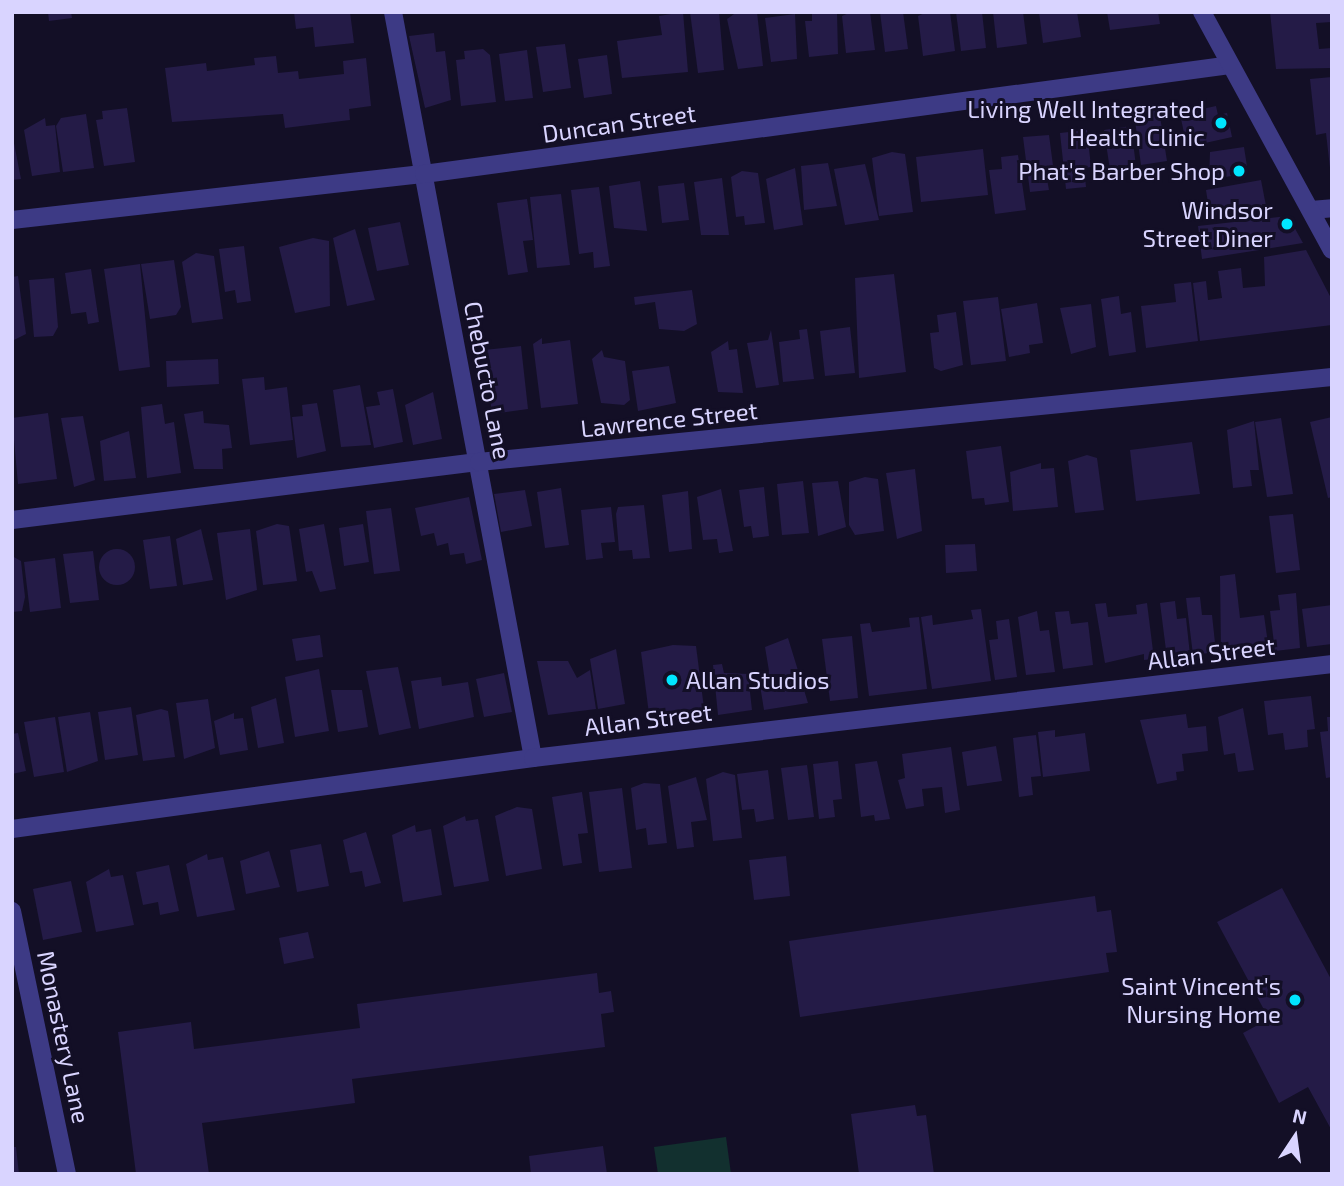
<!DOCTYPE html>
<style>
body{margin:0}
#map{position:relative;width:1344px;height:1186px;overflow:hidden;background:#130f26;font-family:"Exo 2",sans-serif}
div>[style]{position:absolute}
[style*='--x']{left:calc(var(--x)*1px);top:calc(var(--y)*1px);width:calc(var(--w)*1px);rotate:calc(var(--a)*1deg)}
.green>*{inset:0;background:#12302f}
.building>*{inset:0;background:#241b47}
.round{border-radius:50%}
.minor>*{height:18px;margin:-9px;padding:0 9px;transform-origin:9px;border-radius:9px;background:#3d3a85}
.tertiary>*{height:18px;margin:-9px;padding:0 9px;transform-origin:9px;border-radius:9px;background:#3d3a85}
.dots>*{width:19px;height:19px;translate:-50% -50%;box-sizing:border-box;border:4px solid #130f26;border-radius:50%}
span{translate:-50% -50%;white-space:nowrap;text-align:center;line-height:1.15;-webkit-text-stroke:6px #130f26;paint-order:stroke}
.poi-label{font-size:24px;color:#d9d4ff}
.right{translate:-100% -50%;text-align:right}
.left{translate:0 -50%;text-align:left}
.street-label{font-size:24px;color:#d9d4ff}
.frame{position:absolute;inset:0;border:14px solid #d9d4ff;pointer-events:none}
.north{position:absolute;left:1260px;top:1102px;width:70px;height:70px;-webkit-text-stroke:5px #130f26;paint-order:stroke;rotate:13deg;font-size:19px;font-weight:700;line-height:28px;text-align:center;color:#d9d4ff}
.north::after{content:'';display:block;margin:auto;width:24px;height:32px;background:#d9d4ff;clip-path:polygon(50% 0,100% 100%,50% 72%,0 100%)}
</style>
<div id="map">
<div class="green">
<div style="clip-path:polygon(726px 1137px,731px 1174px,658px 1174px,654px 1147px)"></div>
</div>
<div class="building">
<div style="clip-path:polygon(48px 12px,71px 12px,72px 18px,49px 21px)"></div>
<div style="clip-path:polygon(294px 12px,350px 12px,354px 43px,315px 47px,313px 27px,296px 29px)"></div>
<div style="clip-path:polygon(683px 12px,688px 72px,622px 78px,617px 41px,662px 35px,659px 16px)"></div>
<div style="clip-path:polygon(690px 12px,719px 12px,724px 70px,698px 73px)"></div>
<div style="clip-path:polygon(737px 12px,757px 12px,763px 66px,738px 69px,727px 19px)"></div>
<div style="clip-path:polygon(812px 12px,837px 12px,838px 54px,809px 57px,805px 21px,812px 21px)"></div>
<div style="clip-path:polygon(851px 12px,870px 12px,875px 50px,846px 53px,842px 16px)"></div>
<div style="clip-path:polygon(880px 12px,903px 12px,908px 49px,885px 52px)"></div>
<div style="clip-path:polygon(927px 12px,950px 12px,955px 51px,923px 56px,918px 16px)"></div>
<div style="clip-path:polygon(956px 12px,982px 12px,986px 48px,961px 51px)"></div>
<div style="clip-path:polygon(993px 12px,1023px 12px,1027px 44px,997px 48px)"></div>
<div style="clip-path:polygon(1039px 12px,1077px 12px,1081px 37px,1043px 43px)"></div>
<div style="clip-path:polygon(1107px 12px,1158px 12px,1160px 24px,1110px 30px)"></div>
<div style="clip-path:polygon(1270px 12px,1332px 12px,1332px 22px,1316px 23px,1319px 49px,1332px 48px,1332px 68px,1276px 69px)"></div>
<div style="clip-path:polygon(795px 14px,797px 59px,771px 62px,765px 18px)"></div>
<div style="clip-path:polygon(434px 33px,436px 52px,445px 51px,451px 100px,425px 108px,409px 36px)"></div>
<div style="clip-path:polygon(565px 44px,571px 88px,543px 92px,536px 47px)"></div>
<div style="clip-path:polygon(483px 49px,490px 55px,496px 102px,461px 106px,456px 60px,465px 59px,464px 51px)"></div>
<div style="clip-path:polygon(527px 50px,533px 98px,505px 101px,499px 54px)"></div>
<div style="clip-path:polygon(607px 55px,612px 94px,584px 98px,578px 59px)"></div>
<div style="clip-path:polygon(276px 56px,278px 73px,298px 71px,299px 79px,344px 74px,343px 61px,366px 58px,371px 106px,349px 109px,350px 120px,285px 128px,283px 114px,172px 122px,165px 68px,206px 63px,207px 71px,255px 65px,254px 58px)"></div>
<div style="clip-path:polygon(1332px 77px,1332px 168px,1330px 168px,1326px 133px,1316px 135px,1310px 79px)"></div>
<div style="clip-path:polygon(1216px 106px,1218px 115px,1227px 113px,1232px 137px,1187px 147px,1180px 114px)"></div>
<div style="clip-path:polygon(127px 108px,135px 162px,104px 166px,96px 120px,103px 119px,102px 111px)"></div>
<div style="clip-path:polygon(1159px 110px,1167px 161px,1141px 165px,1134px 113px)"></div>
<div style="clip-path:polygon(86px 114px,94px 168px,63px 172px,56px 126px,61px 118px)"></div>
<div style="clip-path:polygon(45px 118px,46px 126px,55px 125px,60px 172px,32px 176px,24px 130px)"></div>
<div style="clip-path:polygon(1131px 126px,1136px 166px,1110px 170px,1104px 130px)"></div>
<div style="clip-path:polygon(1087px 130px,1091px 167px,1084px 168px,1086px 187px,1066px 189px,1060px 133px)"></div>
<div style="clip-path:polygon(12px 133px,21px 179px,12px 180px)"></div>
<div style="clip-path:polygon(1049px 135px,1054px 173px,1046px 174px,1049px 190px,1030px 192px,1023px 137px)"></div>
<div style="clip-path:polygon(1244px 147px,1248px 173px,1209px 180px,1210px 152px)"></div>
<div style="clip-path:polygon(983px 149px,988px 195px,921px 202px,916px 157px)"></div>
<div style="clip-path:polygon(892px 152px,905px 154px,913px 212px,879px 216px,872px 158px)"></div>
<div style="clip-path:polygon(1018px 155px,1026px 210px,995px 214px,989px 170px,1002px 169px,1001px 157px)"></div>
<div style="clip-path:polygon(828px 163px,837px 206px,804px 210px,801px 166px)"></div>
<div style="clip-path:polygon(865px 164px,879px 220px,845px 225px,834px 169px)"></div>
<div style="clip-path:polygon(795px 168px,803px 225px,774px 230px,766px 179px)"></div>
<div style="clip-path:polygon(742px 171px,758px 173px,765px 223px,745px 225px,744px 216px,736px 217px,731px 177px)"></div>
<div style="clip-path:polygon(722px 178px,729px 235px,701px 235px,694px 182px)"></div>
<div style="clip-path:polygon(1261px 180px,1266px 206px,1210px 216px,1206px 190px)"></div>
<div style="clip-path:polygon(640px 181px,647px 231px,614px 228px,609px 186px)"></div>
<div style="clip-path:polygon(684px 183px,689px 220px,662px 223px,658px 186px)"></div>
<div style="clip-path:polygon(599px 187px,610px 266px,594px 268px,593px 252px,579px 254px,571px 190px)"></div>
<div style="clip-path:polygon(561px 194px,570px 265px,537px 268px,530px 197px)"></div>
<div style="clip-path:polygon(527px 199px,533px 240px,523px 241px,528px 272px,508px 275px,497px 203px)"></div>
<div style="clip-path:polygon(1288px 216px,1303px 243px,1202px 259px,1198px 226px)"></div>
<div style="clip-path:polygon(400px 222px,409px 265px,377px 271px,368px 228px)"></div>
<div style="clip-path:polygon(355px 229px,375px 300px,347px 306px,333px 238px)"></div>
<div style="clip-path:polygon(313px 238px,329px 241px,330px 306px,295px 313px,279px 247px)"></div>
<div style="clip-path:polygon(244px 246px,251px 301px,237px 303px,235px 290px,225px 292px,219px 249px)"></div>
<div style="clip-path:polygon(1306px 250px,1332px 300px,1332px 325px,1200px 341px,1193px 283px,1206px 281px,1208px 300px,1222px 298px,1218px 271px,1241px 268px,1243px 288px,1265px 286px,1264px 257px)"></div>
<div style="clip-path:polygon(196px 253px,214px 256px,223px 319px,192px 323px,182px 262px)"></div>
<div style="clip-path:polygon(174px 260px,181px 307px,176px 315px,150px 319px,141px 264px)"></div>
<div style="clip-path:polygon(140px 264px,150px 367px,119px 371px,104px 269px)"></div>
<div style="clip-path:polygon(91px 269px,99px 322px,88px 324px,86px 312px,71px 314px,65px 273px)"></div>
<div style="clip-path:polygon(894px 274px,906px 372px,859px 378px,855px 278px)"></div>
<div style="clip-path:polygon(18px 276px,26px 334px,12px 341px,12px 277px)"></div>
<div style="clip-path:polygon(54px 278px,58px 327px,53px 336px,34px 337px,29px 280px)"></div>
<div style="clip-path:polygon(1191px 282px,1198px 341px,1146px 348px,1141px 306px,1176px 302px,1174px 284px)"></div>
<div style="clip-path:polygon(692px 290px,697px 324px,684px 331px,659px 329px,655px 302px,635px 305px,634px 297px)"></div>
<div style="clip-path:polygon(1119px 296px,1121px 314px,1131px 312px,1136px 352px,1109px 356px,1101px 299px)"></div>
<div style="clip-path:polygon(998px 297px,1006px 361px,971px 365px,963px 301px)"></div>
<div style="clip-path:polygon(1037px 303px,1043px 343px,1029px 345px,1030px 353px,1009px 357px,1001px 309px)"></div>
<div style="clip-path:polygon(1091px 304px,1096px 347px,1071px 354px,1060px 308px)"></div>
<div style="clip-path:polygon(956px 312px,963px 365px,941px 371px,934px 368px,930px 333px,939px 332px,937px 315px)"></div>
<div style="clip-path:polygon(850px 327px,855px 373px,825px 376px,820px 331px)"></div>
<div style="clip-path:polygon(807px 329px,814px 379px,783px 382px,779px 342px,800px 339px,799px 330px)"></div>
<div style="clip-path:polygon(771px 330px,779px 385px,756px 388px,747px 343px,768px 340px)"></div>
<div style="clip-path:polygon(542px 338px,542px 344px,570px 340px,578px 404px,541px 408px,533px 344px)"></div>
<div style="clip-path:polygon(728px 341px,729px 350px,737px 349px,743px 393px,718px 392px,711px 352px)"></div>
<div style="clip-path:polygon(521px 346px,528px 409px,492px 414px,484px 350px)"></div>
<div style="clip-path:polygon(602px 350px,604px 357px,625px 361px,630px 400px,624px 405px,601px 403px,592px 359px)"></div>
<div style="clip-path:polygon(218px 359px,219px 384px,167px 387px,166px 361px)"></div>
<div style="clip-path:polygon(669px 366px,676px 403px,638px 411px,632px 371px)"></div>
<div style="clip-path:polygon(264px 377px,265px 390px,287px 387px,293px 440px,250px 445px,242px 379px)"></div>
<div style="clip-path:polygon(360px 385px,371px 445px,341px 447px,333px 390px)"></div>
<div style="clip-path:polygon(393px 389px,403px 442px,374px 448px,366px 407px,380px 405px,377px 392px)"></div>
<div style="clip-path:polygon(433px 392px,442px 439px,413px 445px,405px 405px)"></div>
<div style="clip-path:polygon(317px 403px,326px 451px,297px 458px,292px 417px,303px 416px,302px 405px)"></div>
<div style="clip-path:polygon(162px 404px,165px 424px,174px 422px,181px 473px,147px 478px,141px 407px)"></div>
<div style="clip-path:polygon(203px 411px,204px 423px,229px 425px,232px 448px,222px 449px,223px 469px,194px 469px,184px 414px)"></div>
<div style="clip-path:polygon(48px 413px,57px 479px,18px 484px,12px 418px)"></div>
<div style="clip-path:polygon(83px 416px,95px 480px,74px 487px,61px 418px)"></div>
<div style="clip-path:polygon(1332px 417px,1332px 497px,1328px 498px,1310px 422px)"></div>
<div style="clip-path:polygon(1281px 418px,1293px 494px,1267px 497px,1255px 422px)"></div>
<div style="clip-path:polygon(1254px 421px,1259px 470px,1250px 470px,1252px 486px,1233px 488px,1227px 430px)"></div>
<div style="clip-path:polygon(129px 431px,136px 478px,104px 481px,100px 441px)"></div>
<div style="clip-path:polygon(1192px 442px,1200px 494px,1136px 501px,1130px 450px)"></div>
<div style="clip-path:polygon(1001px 446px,1009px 502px,985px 505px,984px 498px,972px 499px,966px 451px)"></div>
<div style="clip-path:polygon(1087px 455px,1097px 458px,1104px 510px,1075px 513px,1068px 461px)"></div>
<div style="clip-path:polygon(1041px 463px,1041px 469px,1054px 468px,1058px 507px,1013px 511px,1010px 472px)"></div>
<div style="clip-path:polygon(915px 469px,922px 531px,897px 539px,886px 473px)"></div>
<div style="clip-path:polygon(865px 477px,878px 479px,884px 531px,855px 535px,849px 525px,849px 482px)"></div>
<div style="clip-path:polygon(803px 481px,809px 533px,782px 535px,777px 484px)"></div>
<div style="clip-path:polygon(838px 481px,846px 527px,818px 536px,812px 483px)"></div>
<div style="clip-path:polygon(764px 487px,769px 536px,753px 538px,751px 526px,744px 527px,739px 490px)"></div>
<div style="clip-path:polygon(561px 488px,569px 545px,545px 548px,537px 492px)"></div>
<div style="clip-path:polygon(721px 489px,733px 551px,719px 553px,717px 539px,703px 540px,697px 497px)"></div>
<div style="clip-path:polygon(525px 490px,532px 526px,501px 532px,494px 494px)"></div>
<div style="clip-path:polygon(688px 491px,692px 549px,669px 552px,662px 495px)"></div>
<div style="clip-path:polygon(469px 497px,482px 560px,466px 564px,464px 553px,450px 555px,448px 543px,437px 546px,434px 533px,421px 536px,415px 508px)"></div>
<div style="clip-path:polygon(644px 505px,650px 558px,633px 559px,632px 550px,619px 551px,616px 514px,618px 507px)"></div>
<div style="clip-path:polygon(611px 507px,615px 542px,601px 543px,603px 558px,586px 560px,581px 510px)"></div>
<div style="clip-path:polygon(391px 508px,400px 571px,374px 574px,366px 511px)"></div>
<div style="clip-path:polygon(1293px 514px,1300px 570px,1276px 573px,1269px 516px)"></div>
<div style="clip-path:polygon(277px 524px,289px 526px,297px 581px,263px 585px,256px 531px)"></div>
<div style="clip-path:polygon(324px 524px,336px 589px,320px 592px,312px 571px,306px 572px,299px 529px)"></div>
<div style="clip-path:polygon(363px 524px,369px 562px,344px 566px,339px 528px)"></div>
<div style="clip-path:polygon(201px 529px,213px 580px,183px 585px,176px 539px)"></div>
<div style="clip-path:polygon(250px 529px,257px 590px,226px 600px,217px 533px)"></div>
<div style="clip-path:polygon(170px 536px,177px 586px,150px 589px,143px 540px)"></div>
<div style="clip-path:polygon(975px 544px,977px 571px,946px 573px,945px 545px)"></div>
<div class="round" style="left:99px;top:549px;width:36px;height:36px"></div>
<div style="clip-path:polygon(93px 551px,99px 600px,70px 603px,63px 554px)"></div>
<div style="clip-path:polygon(12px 556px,21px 561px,25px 597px,22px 611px,12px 612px)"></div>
<div style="clip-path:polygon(55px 558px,61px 608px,30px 612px,24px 562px)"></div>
<div style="clip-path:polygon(1235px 574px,1240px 618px,1264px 615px,1269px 651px,1221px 651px,1220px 576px)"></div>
<div style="clip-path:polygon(1296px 593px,1300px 648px,1275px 651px,1270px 611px,1280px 610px,1278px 595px)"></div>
<div style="clip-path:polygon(1200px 597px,1202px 615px,1212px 615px,1216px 652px,1193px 655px,1186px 598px)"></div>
<div style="clip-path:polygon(1175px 601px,1177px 619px,1186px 618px,1190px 655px,1167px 658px,1160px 603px)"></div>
<div style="clip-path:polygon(1106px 603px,1108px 617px,1137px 614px,1136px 605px,1147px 603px,1154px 659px,1144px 660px,1144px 654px,1105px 663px,1095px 604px)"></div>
<div style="clip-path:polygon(1332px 605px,1332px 644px,1307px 647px,1302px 609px)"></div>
<div style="clip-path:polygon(981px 609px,991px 681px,932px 689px,921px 617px,932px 615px,933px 625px,973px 619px,971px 610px)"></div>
<div style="clip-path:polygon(1037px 611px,1040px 631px,1049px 630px,1055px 672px,1026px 675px,1018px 617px)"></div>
<div style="clip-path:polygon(1069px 611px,1071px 624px,1088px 622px,1093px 665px,1063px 669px,1055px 612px)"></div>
<div style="clip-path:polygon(919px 617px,927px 689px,869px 696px,860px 624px,870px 623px,872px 632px,910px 627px,909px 618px)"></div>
<div style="clip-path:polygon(1009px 619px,1017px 677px,995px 680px,989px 640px,998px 639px,996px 621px)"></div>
<div style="clip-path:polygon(320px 635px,323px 657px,296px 661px,292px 639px)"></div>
<div style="clip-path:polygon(852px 636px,858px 698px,830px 701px,822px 639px)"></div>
<div style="clip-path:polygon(788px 638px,808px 703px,764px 710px,758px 673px,769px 671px,765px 647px)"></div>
<div style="clip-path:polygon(673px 645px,696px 646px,704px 708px,649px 714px,641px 652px)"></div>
<div style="clip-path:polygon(616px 649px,625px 704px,598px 709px,590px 659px)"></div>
<div style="clip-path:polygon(537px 661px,568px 661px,577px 678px,590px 670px,596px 709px,548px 715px)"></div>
<div style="clip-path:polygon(722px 664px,724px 673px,748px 674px,752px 710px,718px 715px,713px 665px)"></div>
<div style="clip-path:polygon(398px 667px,411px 728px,379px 735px,366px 671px)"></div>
<div style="clip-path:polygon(319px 669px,329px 731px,295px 737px,285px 677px)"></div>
<div style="clip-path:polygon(504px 673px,512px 712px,484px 717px,476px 679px)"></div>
<div style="clip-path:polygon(441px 677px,442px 686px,468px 682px,474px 717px,419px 729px,411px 681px)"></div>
<div style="clip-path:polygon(331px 690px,362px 690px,368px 727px,338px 732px)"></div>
<div style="clip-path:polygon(1311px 696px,1315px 729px,1307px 730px,1308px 747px,1285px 750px,1283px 733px,1268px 735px,1264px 701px)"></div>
<div style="clip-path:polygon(276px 698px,284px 743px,258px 748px,251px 707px)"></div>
<div style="clip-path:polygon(208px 699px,215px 748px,184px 759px,176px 703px)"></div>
<div style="clip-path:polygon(131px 707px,138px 755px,105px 760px,98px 712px)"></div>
<div style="clip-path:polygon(1243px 708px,1254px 770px,1238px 772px,1235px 753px,1224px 755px,1218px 717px)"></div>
<div style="clip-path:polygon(161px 709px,168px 711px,175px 757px,143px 761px,136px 715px)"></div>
<div style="clip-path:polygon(90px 712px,98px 761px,67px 772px,58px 717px)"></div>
<div style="clip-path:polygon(234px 713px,234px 719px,243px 718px,248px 750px,220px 755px,214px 721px)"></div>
<div style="clip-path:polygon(1186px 714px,1188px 728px,1206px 726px,1208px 751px,1182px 754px,1184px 771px,1176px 772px,1177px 780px,1157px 784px,1140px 720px)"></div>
<div style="clip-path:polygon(55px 717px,64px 772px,34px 777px,24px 722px)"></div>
<div style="clip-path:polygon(1327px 717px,1332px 717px,1332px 777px,1326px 778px,1320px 732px,1328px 731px)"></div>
<div style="clip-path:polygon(1055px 730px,1055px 737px,1085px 733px,1090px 771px,1043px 777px,1038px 732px)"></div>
<div style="clip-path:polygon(18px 733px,26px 771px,12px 774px,12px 734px)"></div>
<div style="clip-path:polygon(1036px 735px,1041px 776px,1031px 777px,1033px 795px,1019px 797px,1013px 738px)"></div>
<div style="clip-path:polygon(996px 746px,1002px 781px,967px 786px,962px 752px)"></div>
<div style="clip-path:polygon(951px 747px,960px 810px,945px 813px,942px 787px,922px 789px,924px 806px,906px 809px,898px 780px,905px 778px,902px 754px)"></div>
<div style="clip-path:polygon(838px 761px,842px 799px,833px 800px,835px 817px,819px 819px,813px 764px)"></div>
<div style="clip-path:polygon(877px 761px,890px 819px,875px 821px,874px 815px,861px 817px,855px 764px)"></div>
<div style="clip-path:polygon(807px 765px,814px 817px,788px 820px,781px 768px)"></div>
<div style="clip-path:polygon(768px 770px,774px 819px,756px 822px,754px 809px,742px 810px,737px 774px)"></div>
<div style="clip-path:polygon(723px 772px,735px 775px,742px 838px,713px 841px,706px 779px)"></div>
<div style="clip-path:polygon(696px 777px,707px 820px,691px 822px,694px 847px,677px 849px,668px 786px)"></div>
<div style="clip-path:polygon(644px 783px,660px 784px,667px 843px,648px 845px,646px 828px,636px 830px,631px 788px)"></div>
<div style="clip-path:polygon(622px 788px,632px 868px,599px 872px,589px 792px)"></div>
<div style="clip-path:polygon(582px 792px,588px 833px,578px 834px,582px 863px,563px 866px,552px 797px)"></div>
<div style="clip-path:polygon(517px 807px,532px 809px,542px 869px,506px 876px,495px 816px)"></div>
<div style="clip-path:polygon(465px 816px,466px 821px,478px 819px,489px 881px,454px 887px,443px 826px)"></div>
<div style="clip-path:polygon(415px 825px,416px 832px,431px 829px,442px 895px,403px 902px,392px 835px)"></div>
<div style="clip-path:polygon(366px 832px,381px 883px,365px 887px,362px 871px,350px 873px,343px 840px)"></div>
<div style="clip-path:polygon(321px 844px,329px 886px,297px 892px,290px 850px)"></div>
<div style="clip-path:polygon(269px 851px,280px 887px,246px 894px,240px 861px)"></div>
<div style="clip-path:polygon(207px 854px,208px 860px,223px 857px,235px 910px,197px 917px,186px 864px)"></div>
<div style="clip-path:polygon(786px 856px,790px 896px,754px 900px,749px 860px)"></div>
<div style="clip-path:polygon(169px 865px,179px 911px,160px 915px,158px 902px,143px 905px,136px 872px)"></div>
<div style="clip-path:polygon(109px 869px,111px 877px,123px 875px,134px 925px,96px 932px,86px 882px)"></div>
<div style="clip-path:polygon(71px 881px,82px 932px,43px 940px,33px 889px)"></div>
<div style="clip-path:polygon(1282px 888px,1332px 981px,1332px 1131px,1308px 1087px,1279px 1103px,1243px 1033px,1269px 1019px,1217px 922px)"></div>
<div style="clip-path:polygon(1095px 896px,1097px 912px,1111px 910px,1117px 952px,1106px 953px,1109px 972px,800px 1017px,789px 941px)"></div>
<div style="clip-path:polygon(308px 932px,314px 958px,284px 964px,279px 938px)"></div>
<div style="clip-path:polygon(597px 973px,599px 993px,611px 991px,614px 1012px,601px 1014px,605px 1047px,352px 1079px,355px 1103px,202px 1123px,209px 1174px,136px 1174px,118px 1032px,191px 1022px,194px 1049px,360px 1028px,357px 1004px)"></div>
<div style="clip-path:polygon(915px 1105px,917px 1116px,926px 1115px,934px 1174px,859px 1174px,851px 1114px)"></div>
<div style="clip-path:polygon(603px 1146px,607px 1174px,531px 1174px,529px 1156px)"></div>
<div style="clip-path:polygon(12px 1147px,16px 1147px,19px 1174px,12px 1174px)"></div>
</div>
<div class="minor">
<div style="--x:393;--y:12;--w:759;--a:79.37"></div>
<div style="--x:1311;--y:210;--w:21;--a:-5"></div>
<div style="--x:12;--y:220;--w:415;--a:-6.4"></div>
<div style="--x:424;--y:174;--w:813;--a:-7.7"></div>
<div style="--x:12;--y:520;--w:471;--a:-7.1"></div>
<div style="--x:479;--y:462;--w:857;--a:-5.69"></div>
<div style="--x:12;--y:829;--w:526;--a:-7.76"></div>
<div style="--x:533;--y:758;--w:805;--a:-6.71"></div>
<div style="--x:12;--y:911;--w:269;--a:78.2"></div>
</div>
<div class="tertiary">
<div style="--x:1202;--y:12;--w:271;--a:61.4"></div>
</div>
<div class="dots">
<div style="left:1221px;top:123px;background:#00e5ff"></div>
<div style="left:1239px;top:171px;background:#00e5ff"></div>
<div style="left:1287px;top:224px;background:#00e5ff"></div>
<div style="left:672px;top:680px;background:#00e5ff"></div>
<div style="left:1295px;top:1000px;background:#00e5ff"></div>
</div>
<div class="poi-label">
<span class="right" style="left:1205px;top:123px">Living Well Integrated<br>Health Clinic</span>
<span class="right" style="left:1225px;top:171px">Phat's Barber Shop</span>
<span class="right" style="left:1273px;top:224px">Windsor<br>Street Diner</span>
<span class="left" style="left:686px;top:680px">Allan Studios</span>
<span class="right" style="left:1281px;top:1000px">Saint Vincent's<br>Nursing Home</span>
</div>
<div class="street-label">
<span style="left:619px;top:123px;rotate:-8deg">Duncan Street</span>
<span style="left:488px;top:380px;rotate:79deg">Chebucto Lane</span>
<span style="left:669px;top:419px;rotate:-6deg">Lawrence Street</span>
<span style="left:1211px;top:653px;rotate:-7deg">Allan Street</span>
<span style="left:648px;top:719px;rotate:-7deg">Allan Street</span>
<span style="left:64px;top:1037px;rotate:78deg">Monastery Lane</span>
</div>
<div class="frame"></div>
<div class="north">N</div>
</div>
